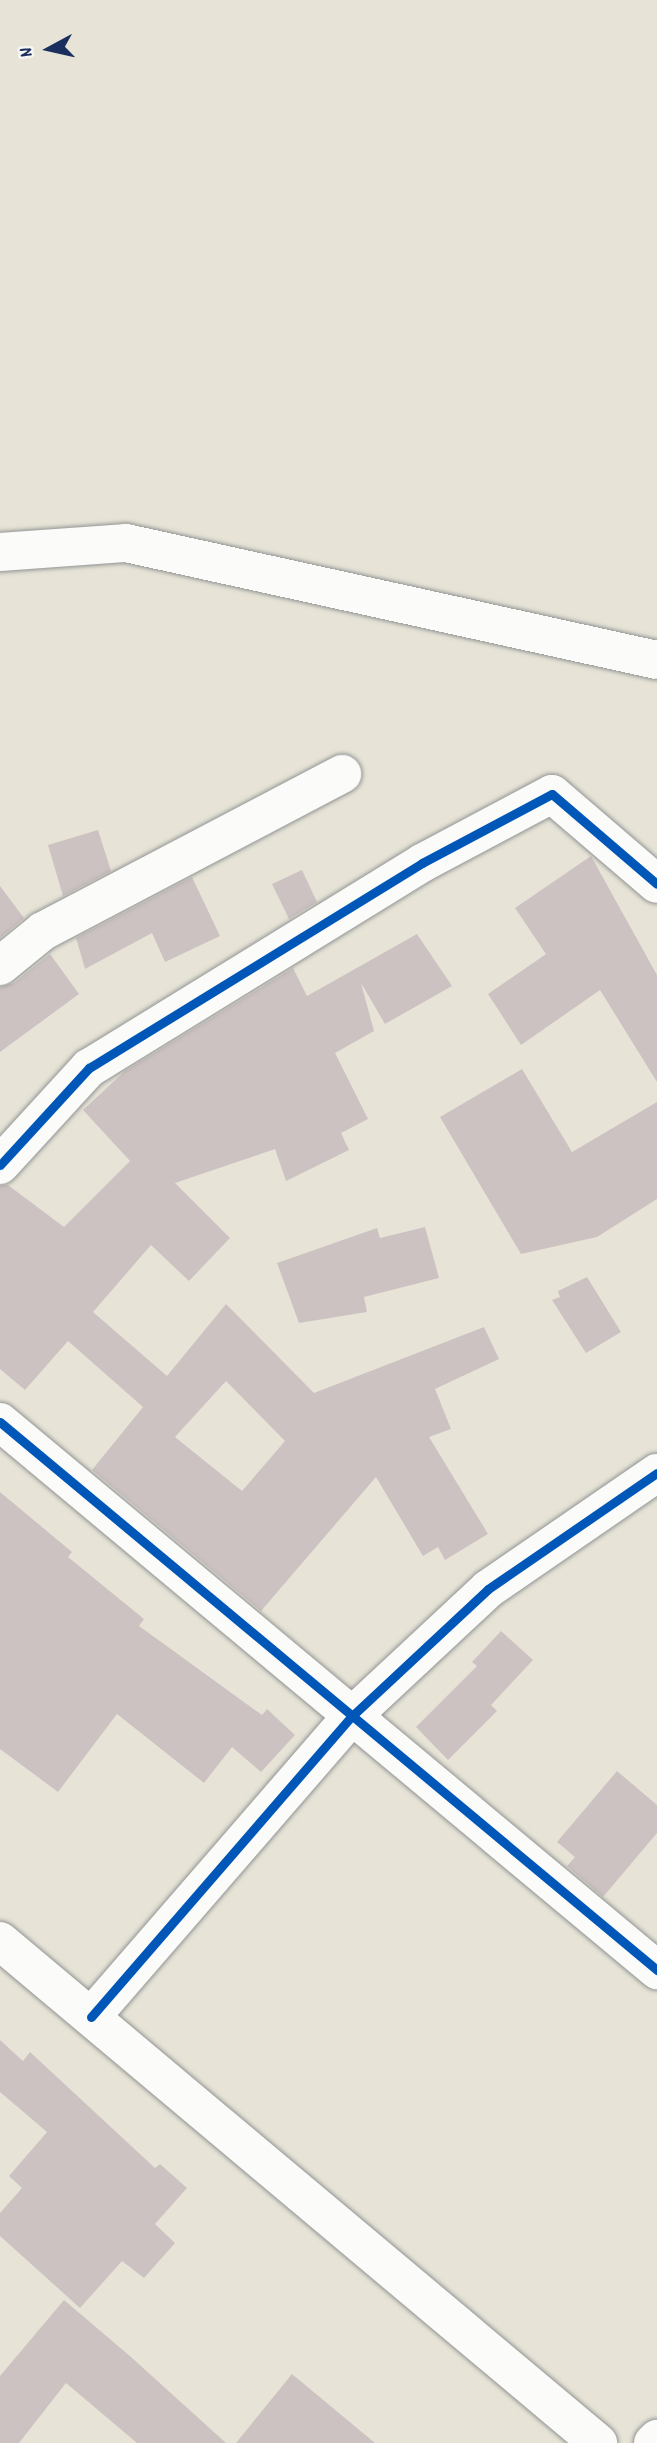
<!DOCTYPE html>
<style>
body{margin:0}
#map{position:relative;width:657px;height:2443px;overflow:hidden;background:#e7e4d7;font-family:Dekko,sans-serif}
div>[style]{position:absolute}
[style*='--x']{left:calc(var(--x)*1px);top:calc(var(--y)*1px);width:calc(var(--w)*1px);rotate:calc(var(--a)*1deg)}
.building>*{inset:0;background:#cdc2c2}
.roads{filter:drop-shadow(0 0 2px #929494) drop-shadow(0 0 2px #929494)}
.street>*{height:38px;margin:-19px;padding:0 19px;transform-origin:19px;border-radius:19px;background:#fbfbf9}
.cycleway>*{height:9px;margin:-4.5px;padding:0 4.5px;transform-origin:4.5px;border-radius:4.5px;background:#0057b8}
span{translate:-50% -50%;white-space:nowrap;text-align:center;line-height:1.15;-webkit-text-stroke:5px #f6f6f2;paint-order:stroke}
.north{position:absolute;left:14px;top:14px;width:70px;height:70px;-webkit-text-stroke:5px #f6f6f2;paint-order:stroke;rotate:262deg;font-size:19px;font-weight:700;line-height:28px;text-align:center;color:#1b2f5e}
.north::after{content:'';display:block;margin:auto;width:24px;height:32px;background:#1b2f5e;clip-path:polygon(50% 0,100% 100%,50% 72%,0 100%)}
</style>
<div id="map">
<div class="building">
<div style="clip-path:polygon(98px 830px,111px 871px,63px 896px,48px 845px)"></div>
<div style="clip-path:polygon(591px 856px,657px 975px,657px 1082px,600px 990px,521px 1045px,488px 994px,546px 954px,515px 908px)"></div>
<div style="clip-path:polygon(302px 870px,317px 902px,289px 919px,272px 884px)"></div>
<div style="clip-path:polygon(192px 877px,220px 936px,165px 962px,152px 933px,85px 969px,76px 938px)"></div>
<div style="clip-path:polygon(0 886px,24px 918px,0 938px)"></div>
<div style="clip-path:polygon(evenodd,417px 934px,452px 986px,385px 1024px,361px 983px,374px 1031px,335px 1053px,368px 1119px,341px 1133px,349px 1150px,286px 1181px,275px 1149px,175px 1183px,230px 1238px,189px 1281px,151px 1245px,93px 1312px,167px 1376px,226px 1304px,314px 1393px,484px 1327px,499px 1359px,435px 1389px,451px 1429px,429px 1437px,488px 1534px,445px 1560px,438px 1547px,423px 1556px,376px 1477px,261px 1611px,92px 1470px,143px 1407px,68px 1341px,25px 1390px,0 1369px,0 1186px,8px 1185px,64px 1227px,130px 1161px,83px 1110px,125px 1071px,293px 968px,307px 996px,417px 934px,226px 1381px,285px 1441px,242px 1491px,175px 1437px,226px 1381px)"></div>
<div style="clip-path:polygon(50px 954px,79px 994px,0 1052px,0 987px,14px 983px)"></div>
<div style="clip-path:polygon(522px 1069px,572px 1152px,657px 1102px,657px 1199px,597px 1237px,521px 1254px,440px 1117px)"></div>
<div style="clip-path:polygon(425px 1227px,439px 1278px,364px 1297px,367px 1312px,299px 1323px,277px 1263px,377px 1228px,380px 1238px)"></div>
<div style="clip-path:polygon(587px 1277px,621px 1332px,586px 1353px,552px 1300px,560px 1297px,558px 1291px)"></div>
<div style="clip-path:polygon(0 1492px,72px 1552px,68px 1557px,144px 1619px,139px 1626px,262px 1715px,267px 1709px,295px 1735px,261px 1772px,232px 1747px,204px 1783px,117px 1714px,58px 1792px,0 1749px)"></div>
<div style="clip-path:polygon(501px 1631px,533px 1660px,491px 1705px,497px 1711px,448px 1760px,416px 1727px,477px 1666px,472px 1662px)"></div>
<div style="clip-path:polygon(617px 1771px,657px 1805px,657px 1833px,603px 1897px,567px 1866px,575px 1857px,557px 1842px)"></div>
<div style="clip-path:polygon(0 2040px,23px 2061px,30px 2052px,155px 2168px,160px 2164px,187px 2188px,155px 2224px,175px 2243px,144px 2278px,122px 2261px,80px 2308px,0 2236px,0 2213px,22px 2188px,9px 2176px,47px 2132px,0 2092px)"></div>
<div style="clip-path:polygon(64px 2300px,131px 2357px,226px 2443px,137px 2443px,66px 2383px,19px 2443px,0 2443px,0 2376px)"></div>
<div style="clip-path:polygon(292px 2374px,375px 2443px,236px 2443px)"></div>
</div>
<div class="roads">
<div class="street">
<div style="--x:0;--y:552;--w:126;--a:-4.1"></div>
<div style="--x:126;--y:543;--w:544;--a:12.43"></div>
<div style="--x:0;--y:966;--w:55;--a:-39.1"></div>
<div style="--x:43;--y:931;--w:338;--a:-27.7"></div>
<div style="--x:0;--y:1165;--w:132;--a:-47.5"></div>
<div style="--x:89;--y:1068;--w:391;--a:-31.6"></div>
<div style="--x:422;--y:863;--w:147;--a:-28"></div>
<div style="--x:552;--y:794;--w:138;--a:40.6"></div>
<div style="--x:0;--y:1422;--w:856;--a:39.83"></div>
<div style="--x:0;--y:1941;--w:781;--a:40.01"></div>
<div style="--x:91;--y:2017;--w:398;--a:-49.1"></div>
<div style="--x:352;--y:1716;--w:186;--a:-43"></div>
<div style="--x:488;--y:1589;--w:205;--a:-34.5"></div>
<div style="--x:653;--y:2443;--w:6;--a:-45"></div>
</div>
</div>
<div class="cycleway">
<div style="--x:0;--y:1165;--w:132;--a:-47.5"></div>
<div style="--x:89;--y:1068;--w:391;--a:-31.6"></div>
<div style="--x:422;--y:863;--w:147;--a:-28"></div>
<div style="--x:552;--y:794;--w:138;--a:40.6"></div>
<div style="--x:0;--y:1422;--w:856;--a:39.83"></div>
<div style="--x:91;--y:2017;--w:398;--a:-49.1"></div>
<div style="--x:352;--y:1716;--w:186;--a:-43"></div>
<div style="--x:488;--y:1589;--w:205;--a:-34.5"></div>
</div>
<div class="north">N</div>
</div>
